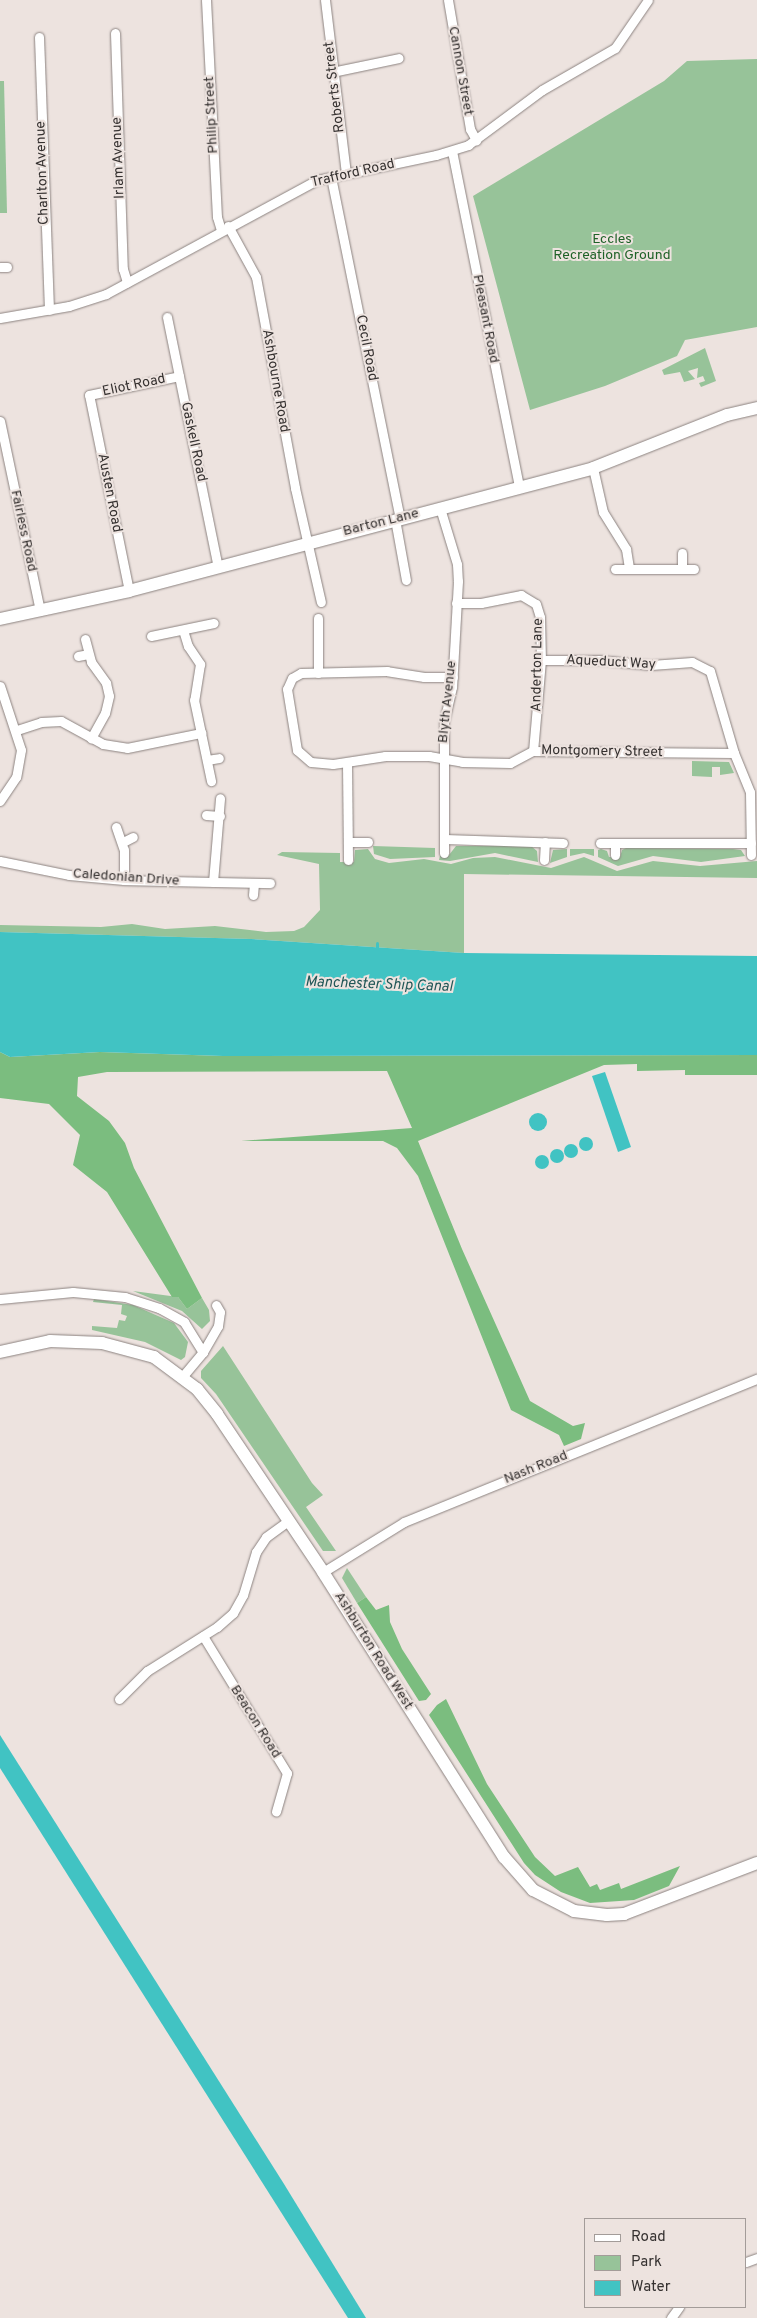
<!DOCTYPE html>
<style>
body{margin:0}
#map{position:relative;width:757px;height:2318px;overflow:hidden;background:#ede3df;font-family:Overpass,sans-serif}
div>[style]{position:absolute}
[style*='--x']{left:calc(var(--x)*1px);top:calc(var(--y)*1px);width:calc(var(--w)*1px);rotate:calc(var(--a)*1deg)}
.green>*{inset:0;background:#97c399}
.forest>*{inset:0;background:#7bbd7f}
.water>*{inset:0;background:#41c3c3}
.round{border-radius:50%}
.stream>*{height:3px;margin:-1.5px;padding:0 1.5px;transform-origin:1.5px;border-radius:1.5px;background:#41c3c3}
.roads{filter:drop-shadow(0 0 1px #8c8380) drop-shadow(0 0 1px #8c8380)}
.street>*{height:9px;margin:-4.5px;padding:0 4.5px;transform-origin:4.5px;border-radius:4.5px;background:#fff}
.secondary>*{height:12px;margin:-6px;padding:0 6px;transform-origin:6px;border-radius:6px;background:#fff}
span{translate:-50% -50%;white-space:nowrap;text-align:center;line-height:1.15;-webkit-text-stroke:4px #ede3df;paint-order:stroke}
.street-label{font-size:14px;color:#353130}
.park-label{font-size:14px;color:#1f6228}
.water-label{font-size:15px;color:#215757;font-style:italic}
.legend{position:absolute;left:584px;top:2218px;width:162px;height:90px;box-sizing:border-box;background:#ede3df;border:1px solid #a39c99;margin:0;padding:6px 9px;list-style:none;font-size:15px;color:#353130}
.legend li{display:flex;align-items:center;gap:10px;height:25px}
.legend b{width:25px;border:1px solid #a39c99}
</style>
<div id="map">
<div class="green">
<div style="clip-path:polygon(757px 59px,757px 327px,685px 340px,677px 356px,605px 386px,530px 410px,473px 196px,664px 81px,687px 61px)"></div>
<div style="clip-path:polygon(0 81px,4px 81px,7px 213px,0 213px)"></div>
<div style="clip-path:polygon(705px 348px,716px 381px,701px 387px,699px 383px,705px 381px,703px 376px,697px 378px,698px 368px,688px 371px,695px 379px,684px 382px,680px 372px,664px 375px,662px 370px)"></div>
<div style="clip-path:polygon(692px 761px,729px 762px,734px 773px,720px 775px,720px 767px,712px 767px,712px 777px,692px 776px)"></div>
<div style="clip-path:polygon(373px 846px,435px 848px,435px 857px,390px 859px,374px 854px)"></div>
<div style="clip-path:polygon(456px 846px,531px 846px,537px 851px,538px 862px,495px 853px,450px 861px,439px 860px,440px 856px,449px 855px)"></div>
<div style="clip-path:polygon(626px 848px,733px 849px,741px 850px,745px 856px,701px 862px,653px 856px,618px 866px,598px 857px,598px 850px,601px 849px,607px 851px,609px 857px,620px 857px,622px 850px)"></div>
<div style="clip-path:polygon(368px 849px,375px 859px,389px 863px,424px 859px,451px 864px,473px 858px,495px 857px,551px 868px,584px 857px,617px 871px,653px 861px,700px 866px,757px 861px,757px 878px,464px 874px,464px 953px,251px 939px,0 932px,0 925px,101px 927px,132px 924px,165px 929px,215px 926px,266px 932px,294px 931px,304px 927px,320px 910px,319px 864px,277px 855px,282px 852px,340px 853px,340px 862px,354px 862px,355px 850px)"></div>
<div style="clip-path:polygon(567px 849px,567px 857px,550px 863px,553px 850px)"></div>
<div style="clip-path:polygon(570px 849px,594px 849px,594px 856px,584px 853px,570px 856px)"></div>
<div style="clip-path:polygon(133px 1291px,178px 1297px,187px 1309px,202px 1298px,209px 1310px,210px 1321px,202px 1329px,182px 1311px)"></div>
<div style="clip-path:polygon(94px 1299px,133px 1305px,174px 1323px,188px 1342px,185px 1357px,181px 1360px,145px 1342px,92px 1330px,92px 1326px,117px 1328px,119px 1320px,125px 1321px,127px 1316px,121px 1314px,122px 1305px,93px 1302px)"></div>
<div style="clip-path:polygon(223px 1346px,312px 1483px,323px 1495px,306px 1507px,336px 1551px,323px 1551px,216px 1394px,201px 1378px,201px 1371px)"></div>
<div style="clip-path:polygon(347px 1568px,366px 1597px,357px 1603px,342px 1578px)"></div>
</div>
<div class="forest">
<div style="clip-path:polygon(0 1052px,10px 1057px,100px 1052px,223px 1056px,757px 1055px,757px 1075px,685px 1075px,685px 1070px,637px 1071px,637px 1064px,604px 1065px,418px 1141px,462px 1249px,530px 1401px,573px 1426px,585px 1423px,581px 1439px,564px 1446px,559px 1435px,511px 1410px,418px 1176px,397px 1148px,383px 1141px,241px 1141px,412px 1128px,387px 1071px,107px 1072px,78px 1077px,77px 1096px,109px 1121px,125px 1143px,134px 1168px,202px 1298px,187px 1309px,178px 1297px,172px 1297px,107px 1192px,73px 1165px,80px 1135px,49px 1104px,0 1098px)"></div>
<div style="clip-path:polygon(366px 1597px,376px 1610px,389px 1605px,390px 1622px,402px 1649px,431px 1694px,426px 1700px,419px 1701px,357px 1603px)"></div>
<div style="clip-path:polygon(446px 1699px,487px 1784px,535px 1857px,555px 1876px,578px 1867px,590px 1887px,597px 1884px,600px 1890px,619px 1883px,621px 1889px,680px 1866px,669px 1886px,634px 1900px,590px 1903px,561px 1892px,535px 1875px,524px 1863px,429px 1715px,437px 1705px)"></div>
</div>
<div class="water">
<div style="clip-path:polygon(0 932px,251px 939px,464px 953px,757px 956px,757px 1055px,223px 1056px,100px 1052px,10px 1057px,0 1052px)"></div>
<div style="clip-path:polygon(605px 1072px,631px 1147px,618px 1152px,592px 1076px)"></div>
<div class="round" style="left:529px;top:1113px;width:18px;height:18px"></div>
<div class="round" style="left:579px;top:1137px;width:14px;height:14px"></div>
<div class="round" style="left:564px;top:1144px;width:14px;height:14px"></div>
<div class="round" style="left:550px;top:1149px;width:14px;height:14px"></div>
<div class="round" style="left:535px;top:1155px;width:14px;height:14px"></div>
<div style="clip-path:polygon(0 1735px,284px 2184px,366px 2318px,348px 2318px,0 1768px)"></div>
</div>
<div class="stream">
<div style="--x:377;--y:948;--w:5;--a:-90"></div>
</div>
<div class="roads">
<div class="street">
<div style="--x:206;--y:0;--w:217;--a:87.1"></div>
<div style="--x:217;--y:217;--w:14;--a:73"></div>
<div style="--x:325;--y:0;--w:175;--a:83.1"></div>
<div style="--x:448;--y:0;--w:131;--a:80.3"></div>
<div style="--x:470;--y:129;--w:13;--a:61"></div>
<div style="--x:115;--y:33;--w:236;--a:88.1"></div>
<div style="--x:123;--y:269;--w:14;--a:73"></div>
<div style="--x:39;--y:37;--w:273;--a:87.9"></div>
<div style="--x:332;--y:72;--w:68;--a:-11.8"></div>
<div style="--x:452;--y:151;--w:343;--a:78.7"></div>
<div style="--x:331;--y:177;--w:348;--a:78.6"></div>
<div style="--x:228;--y:226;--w:58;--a:61.2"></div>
<div style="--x:256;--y:277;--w:215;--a:79.5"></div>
<div style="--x:295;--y:488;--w:117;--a:77.2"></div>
<div style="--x:0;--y:267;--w:7;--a:0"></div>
<div style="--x:167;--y:317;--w:255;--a:78.5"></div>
<div style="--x:0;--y:318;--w:70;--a:-9.9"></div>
<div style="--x:69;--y:306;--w:39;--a:-18"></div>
<div style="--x:106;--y:294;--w:240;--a:-28.4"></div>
<div style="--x:317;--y:180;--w:122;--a:-11.9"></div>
<div style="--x:436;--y:155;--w:34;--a:-17"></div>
<div style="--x:468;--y:145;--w:92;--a:-36.6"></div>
<div style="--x:542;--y:90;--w:84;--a:-29.9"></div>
<div style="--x:615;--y:48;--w:58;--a:-55.5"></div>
<div style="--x:0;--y:421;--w:194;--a:78.1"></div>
<div style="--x:593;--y:468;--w:45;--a:77.2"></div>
<div style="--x:603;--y:512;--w:44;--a:58.1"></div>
<div style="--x:626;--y:549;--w:20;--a:81"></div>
<div style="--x:440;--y:508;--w:59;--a:73.1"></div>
<div style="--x:457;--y:564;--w:17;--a:87"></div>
<div style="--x:458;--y:581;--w:106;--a:93.2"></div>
<div style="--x:452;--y:687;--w:36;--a:103"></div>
<div style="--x:444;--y:722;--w:131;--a:90"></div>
<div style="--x:395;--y:519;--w:62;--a:79.8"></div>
<div style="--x:682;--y:553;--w:16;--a:90"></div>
<div style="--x:615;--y:569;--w:79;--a:0"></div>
<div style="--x:129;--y:591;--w:200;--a:-101.5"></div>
<div style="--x:89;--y:395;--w:92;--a:-11.9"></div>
<div style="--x:456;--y:603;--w:25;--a:0"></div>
<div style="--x:481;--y:603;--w:41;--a:-11.3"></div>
<div style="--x:521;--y:595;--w:17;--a:31"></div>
<div style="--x:536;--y:604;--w:14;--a:73"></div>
<div style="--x:540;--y:617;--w:43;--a:88.7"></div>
<div style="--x:541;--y:660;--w:91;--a:95"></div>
<div style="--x:183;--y:630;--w:17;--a:73"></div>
<div style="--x:188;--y:646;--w:22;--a:56"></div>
<div style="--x:200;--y:664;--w:36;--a:99"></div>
<div style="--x:194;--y:700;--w:83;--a:78.1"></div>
<div style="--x:151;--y:636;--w:64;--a:-11.7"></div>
<div style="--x:85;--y:639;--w:24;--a:75"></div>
<div style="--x:91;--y:662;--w:26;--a:54"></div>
<div style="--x:106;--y:683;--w:13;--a:77"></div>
<div style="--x:109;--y:696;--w:17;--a:103"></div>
<div style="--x:105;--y:713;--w:29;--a:119"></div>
<div style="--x:78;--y:656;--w:10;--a:-11"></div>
<div style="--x:541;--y:660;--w:58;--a:0"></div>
<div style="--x:599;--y:660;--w:52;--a:5.5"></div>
<div style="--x:651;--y:665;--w:41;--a:-4.2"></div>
<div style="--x:692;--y:662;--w:20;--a:27"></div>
<div style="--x:710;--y:671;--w:85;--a:73.7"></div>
<div style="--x:734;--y:753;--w:42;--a:67.7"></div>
<div style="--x:750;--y:792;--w:63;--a:89.1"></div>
<div style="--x:318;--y:673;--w:55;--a:-90"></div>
<div style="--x:453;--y:677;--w:29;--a:180"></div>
<div style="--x:424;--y:677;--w:37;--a:-171"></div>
<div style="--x:387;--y:671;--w:86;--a:178.7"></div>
<div style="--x:301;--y:673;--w:10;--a:151"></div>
<div style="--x:292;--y:678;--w:12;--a:114"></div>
<div style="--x:287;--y:689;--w:62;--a:80.7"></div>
<div style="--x:297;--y:750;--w:18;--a:41"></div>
<div style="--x:311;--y:762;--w:22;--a:5"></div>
<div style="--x:333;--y:764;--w:53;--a:-8.7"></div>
<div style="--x:385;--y:756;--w:44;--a:0"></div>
<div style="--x:429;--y:756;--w:34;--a:10"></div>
<div style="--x:462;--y:762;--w:48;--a:1.2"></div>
<div style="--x:510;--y:763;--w:26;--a:-28"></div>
<div style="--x:533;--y:751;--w:201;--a:0.6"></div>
<div style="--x:0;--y:686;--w:67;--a:71.8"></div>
<div style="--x:21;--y:750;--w:27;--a:100"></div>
<div style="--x:16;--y:777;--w:29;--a:124"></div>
<div style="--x:17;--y:730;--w:25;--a:-18"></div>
<div style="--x:41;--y:722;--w:20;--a:-3"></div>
<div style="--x:61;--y:721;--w:48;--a:28.7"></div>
<div style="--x:103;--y:744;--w:24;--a:9"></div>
<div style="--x:127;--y:748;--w:76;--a:-11.5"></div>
<div style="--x:207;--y:760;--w:12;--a:-9"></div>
<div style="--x:347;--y:763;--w:97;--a:89.4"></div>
<div style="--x:206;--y:815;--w:14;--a:4"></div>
<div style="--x:116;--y:827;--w:24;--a:71"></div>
<div style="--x:124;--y:850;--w:30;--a:90"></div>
<div style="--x:445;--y:839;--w:118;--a:1.9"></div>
<div style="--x:123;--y:842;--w:11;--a:-27"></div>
<div style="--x:348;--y:842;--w:20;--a:0"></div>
<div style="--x:600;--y:843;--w:151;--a:0"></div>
<div style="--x:615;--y:855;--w:12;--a:-90"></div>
<div style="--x:544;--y:860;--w:18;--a:-87"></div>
<div style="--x:0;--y:861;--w:70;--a:11.5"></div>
<div style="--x:69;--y:875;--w:55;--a:5.2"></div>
<div style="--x:124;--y:880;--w:146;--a:1.2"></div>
<div style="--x:213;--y:882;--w:84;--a:-85.2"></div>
<div style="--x:253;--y:895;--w:12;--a:-85"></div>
<div style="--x:0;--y:1299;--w:73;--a:-5.5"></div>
<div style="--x:73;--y:1292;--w:52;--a:5.5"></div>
<div style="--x:125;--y:1297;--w:36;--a:18"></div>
<div style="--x:159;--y:1308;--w:29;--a:29"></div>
<div style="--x:184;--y:1322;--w:36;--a:58"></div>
<div style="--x:203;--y:1352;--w:31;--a:130"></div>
<div style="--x:203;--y:1352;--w:30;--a:-60"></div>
<div style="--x:218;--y:1326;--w:14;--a:-82"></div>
<div style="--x:220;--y:1312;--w:8;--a:-120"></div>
<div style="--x:323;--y:1572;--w:95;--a:-31.7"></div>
<div style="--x:404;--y:1522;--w:381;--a:-22.1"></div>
<div style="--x:203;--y:1636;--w:161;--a:58.5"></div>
<div style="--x:287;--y:1773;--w:40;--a:106"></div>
<div style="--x:119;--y:1699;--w:40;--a:-45"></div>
<div style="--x:147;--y:1671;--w:83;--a:-32.2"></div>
<div style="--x:217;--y:1627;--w:21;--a:-41"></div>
<div style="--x:233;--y:1613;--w:21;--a:-61"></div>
<div style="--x:243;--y:1595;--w:45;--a:-73.2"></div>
<div style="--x:256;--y:1552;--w:18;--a:-56"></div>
<div style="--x:266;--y:1537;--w:27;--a:-36"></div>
<div style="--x:746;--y:2262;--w:12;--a:-20"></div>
<div style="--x:671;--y:2318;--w:14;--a:-54"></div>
</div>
<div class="secondary">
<div style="--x:0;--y:619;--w:132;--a:-12.2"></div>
<div style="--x:129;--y:591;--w:480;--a:-14.8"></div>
<div style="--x:593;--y:468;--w:144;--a:-21.6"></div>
<div style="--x:727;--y:415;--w:31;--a:-13"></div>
<div style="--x:0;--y:1352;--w:51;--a:-12.4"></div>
<div style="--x:50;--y:1341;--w:52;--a:2.2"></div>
<div style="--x:102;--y:1343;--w:54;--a:15.1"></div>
<div style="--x:154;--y:1357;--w:54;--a:36.7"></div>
<div style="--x:197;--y:1389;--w:32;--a:51"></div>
<div style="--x:217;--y:1414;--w:190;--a:56.1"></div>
<div style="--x:323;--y:1572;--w:338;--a:57.6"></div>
<div style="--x:504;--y:1857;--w:44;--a:48.7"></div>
<div style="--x:533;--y:1890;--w:46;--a:27.1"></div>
<div style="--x:574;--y:1911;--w:33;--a:7"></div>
<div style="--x:607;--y:1915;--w:17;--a:-3"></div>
<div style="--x:624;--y:1914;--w:142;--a:-21"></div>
</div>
</div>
<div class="street-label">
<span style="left:460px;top:71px;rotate:80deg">Cannon Street</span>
<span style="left:335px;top:87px;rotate:-97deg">Roberts Street</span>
<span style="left:212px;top:115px;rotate:-93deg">Philip Street</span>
<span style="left:119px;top:158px;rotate:-92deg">Irlam Avenue</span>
<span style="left:43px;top:173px;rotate:-92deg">Charlton Avenue</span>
<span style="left:353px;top:174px;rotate:-13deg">Trafford Road</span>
<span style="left:485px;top:319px;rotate:79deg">Pleasant Road</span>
<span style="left:366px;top:348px;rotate:79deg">Cecil Road</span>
<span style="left:275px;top:381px;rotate:80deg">Ashbourne Road</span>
<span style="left:134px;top:386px;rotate:-12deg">Eliot Road</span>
<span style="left:193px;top:442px;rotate:78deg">Gaskell Road</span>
<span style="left:109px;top:493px;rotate:79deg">Austen Road</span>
<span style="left:381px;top:523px;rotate:-14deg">Barton Lane</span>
<span style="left:23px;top:531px;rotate:78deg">Fairless Road</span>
<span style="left:611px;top:663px;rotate:3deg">Aqueduct Way</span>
<span style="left:538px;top:665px;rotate:-89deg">Anderton Lane</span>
<span style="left:448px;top:702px;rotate:-84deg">Blyth Avenue</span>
<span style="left:602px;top:752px;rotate:1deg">Montgomery Street</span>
<span style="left:126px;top:878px;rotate:4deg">Caledonian Drive</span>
<span style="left:536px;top:1468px;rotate:-22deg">Nash Road</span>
<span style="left:373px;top:1651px;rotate:58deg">Ashburton Road West</span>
<span style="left:255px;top:1722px;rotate:58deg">Beacon Road</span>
</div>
<div class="park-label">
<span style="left:612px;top:248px">Eccles<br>Recreation Ground</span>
</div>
<div class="water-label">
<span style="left:379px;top:985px;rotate:2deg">Manchester Ship Canal</span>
</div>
<ul class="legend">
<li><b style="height:6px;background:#fff"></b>Road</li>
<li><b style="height:14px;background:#97c399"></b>Park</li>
<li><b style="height:14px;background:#41c3c3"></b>Water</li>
</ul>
</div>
